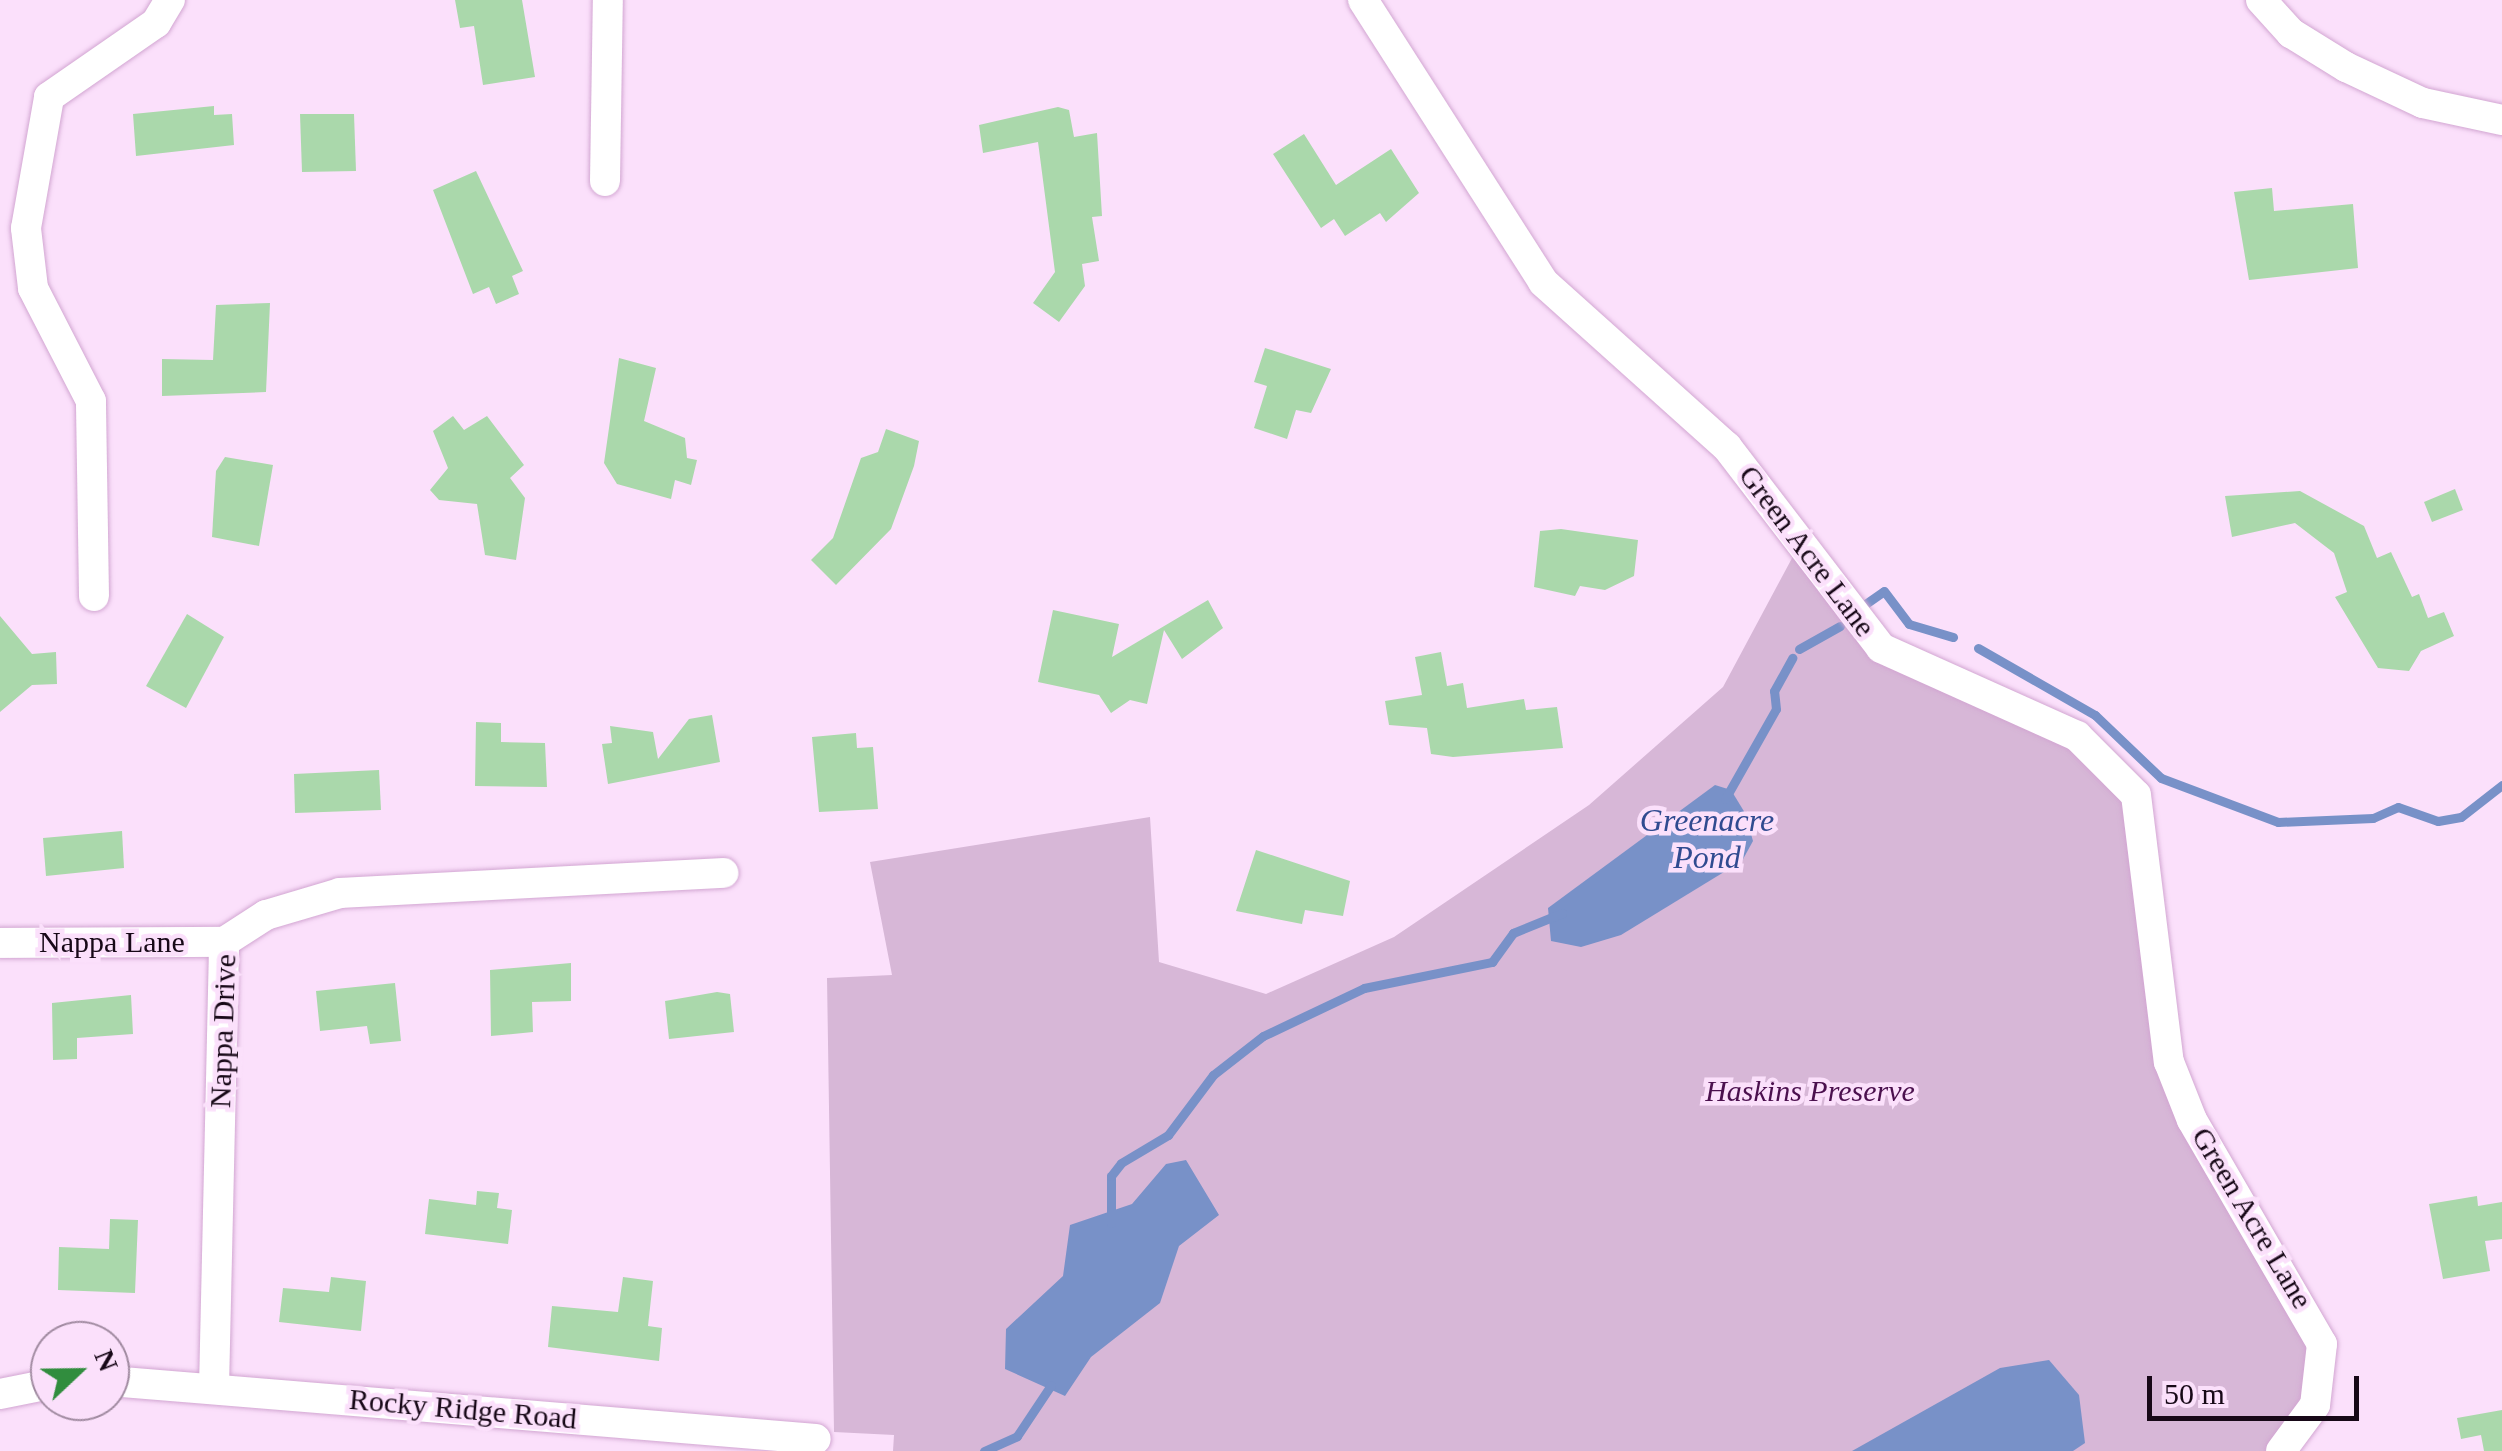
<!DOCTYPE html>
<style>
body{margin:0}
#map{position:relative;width:2502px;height:1451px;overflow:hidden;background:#fbe0fb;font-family:"Times New Roman",serif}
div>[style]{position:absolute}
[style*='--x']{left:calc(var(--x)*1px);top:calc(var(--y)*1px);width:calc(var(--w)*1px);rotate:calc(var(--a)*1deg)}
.green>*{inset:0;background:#d7b7d7}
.water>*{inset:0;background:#7891c8}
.stream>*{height:9px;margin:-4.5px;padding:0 4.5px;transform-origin:4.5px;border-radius:4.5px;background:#7891c8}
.building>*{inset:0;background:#aad8ab}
.roads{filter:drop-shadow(0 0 2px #d2a6d2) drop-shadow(0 0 2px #d2a6d2)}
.street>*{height:30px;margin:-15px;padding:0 15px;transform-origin:15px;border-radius:15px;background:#fff}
span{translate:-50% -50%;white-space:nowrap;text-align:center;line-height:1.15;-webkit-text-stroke:9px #fbe0fb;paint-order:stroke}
.street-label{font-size:30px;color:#170817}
.park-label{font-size:30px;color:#4b104e;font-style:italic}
.water-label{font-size:32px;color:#304b90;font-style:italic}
.north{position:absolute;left:30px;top:1321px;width:100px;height:100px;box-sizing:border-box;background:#fbe0fb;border:2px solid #a08aa0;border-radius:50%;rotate:68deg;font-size:28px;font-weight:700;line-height:40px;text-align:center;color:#170817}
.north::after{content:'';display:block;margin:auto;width:35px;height:45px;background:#318d3e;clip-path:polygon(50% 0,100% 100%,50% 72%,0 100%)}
.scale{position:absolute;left:2147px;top:1376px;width:212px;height:45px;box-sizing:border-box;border:5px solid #170817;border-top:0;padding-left:12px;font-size:30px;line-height:35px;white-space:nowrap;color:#170817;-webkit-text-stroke:8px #fbe0fb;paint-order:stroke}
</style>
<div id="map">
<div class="green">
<div style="clip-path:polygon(1798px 547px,1912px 668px,2124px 777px,2169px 1062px,2322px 1344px,2281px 1451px,893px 1451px,894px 1435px,834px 1432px,827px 978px,892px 975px,870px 862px,1150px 817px,1159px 962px,1266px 994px,1394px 937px,1589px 805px,1723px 687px)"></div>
</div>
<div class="water">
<div style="clip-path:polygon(1715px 785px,1731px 790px,1745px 813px,1753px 841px,1742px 861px,1621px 935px,1581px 947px,1551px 941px,1548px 908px)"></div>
<div style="clip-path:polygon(1186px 1160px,1219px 1215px,1179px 1246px,1160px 1303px,1091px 1357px,1065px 1396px,1005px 1369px,1006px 1329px,1063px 1276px,1070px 1225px,1132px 1204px,1166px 1164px)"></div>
<div style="clip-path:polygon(2049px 1360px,2079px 1395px,2085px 1443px,2073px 1451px,1852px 1451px,2000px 1368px)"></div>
</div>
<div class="stream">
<div style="--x:1864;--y:605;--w:24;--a:-35"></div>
<div style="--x:1884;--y:591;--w:41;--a:52.9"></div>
<div style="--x:1909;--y:624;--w:46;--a:16.5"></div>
<div style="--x:1978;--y:648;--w:135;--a:29.8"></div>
<div style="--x:2095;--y:715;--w:91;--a:43.7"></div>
<div style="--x:2161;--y:778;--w:125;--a:20.6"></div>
<div style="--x:2278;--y:822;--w:95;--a:-2.4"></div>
<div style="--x:2373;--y:818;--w:27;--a:-24"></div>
<div style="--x:2398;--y:807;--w:42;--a:19.3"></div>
<div style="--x:2438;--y:821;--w:23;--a:-10"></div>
<div style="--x:2461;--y:817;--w:52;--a:-38"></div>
<div style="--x:1799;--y:649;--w:47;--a:-29.3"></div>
<div style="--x:1725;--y:799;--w:103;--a:-60.5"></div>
<div style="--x:1776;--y:709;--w:18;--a:-96"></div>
<div style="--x:1774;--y:691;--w:38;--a:-61"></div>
<div style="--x:1111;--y:1223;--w:47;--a:-90"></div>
<div style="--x:1111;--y:1176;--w:16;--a:-52"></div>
<div style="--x:1121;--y:1163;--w:55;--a:-30.8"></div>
<div style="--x:1168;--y:1135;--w:75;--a:-53.1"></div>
<div style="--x:1213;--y:1075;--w:63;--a:-38"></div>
<div style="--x:1263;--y:1036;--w:112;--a:-25.4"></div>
<div style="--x:1364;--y:988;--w:131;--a:-11.5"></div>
<div style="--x:1492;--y:962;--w:36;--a:-54"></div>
<div style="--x:1513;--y:933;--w:53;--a:-22.2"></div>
<div style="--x:984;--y:1451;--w:36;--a:-24"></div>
<div style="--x:1017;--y:1436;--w:61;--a:-56.3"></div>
</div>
<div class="building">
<div style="clip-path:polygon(455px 0,522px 0,535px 77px,483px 85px,474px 26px,460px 28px)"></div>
<div style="clip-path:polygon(214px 106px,214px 115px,232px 114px,234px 145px,136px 156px,133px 114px)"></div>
<div style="clip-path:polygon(1058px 107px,1069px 110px,1074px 137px,1097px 133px,1102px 216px,1092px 217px,1099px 261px,1082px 264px,1085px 286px,1059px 322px,1033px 303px,1055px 272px,1038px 142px,983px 153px,979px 125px)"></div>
<div style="clip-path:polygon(300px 114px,354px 114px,356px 171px,302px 172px)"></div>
<div style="clip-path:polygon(1304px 134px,1336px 185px,1391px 149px,1419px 193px,1386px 222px,1380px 213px,1345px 236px,1334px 219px,1321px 228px,1273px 154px)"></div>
<div style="clip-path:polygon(476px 171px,523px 271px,512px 276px,519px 294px,496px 304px,489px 287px,473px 294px,433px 190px)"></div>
<div style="clip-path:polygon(2272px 188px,2274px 211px,2353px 204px,2358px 268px,2249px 280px,2234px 192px)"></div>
<div style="clip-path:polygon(270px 303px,266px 392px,162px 396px,162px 359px,213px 360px,216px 305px)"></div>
<div style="clip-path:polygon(1265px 348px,1331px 369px,1311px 413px,1296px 410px,1287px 439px,1254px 428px,1267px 386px,1254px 382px)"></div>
<div style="clip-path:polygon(619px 358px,656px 368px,644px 421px,685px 438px,687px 458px,697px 460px,691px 485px,675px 480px,671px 499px,617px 484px,604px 463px)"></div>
<div style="clip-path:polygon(453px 416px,464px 430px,487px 416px,524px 465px,510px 478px,525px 498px,516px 560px,485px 555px,477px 504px,439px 500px,430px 490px,448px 468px,433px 431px)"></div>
<div style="clip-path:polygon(886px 429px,919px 441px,914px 466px,891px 529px,836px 585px,811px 560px,833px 538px,861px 458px,878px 452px)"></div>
<div style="clip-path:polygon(225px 457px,273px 465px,259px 546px,212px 537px,216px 471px)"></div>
<div style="clip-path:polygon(2455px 489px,2463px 510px,2432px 522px,2424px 502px)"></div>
<div style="clip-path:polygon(2300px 491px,2364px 526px,2377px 558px,2391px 552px,2412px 597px,2419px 594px,2428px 618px,2444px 612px,2454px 636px,2421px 651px,2409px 671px,2378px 668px,2335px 597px,2347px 592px,2334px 553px,2295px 523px,2232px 537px,2225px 496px)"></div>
<div style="clip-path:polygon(1561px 529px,1638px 540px,1634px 576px,1605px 590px,1580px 586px,1575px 596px,1534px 587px,1540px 531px)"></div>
<div style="clip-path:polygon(1208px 600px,1223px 628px,1182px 659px,1164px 630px,1147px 704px,1130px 700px,1111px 713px,1099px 695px,1038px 682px,1053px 610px,1119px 624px,1112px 657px)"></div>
<div style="clip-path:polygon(187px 614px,224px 637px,186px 708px,146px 686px)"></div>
<div style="clip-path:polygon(0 616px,32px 654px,56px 652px,57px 684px,32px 685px,0 712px)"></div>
<div style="clip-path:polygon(1441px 652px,1447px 686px,1463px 683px,1467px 708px,1524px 699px,1526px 710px,1557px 707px,1563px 748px,1453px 757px,1431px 754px,1427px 728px,1389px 725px,1385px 701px,1422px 695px,1415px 657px)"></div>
<div style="clip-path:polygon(712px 715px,720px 762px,608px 784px,602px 744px,612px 743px,610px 726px,653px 732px,658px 759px,689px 719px)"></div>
<div style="clip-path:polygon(476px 722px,501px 723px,501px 742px,545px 743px,547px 787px,475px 786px)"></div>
<div style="clip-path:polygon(856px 733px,857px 748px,873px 747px,878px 809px,819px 812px,812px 737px)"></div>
<div style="clip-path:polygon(379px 770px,381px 810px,295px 813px,294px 774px)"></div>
<div style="clip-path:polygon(122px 831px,124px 868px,46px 876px,43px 838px)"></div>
<div style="clip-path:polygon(1256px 850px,1350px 881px,1343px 916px,1305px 910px,1302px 924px,1236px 911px)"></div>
<div style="clip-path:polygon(571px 963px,571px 1001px,532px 1002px,533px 1032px,491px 1036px,490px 970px)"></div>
<div style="clip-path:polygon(395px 983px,401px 1041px,370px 1044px,367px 1026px,320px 1031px,316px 991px)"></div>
<div style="clip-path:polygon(717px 992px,730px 994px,734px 1032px,669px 1039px,665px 1001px)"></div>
<div style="clip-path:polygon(131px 995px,133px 1034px,77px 1038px,77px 1059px,53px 1060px,52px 1003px)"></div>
<div style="clip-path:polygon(477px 1191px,499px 1193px,497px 1208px,512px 1210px,508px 1244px,425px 1234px,429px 1199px,476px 1205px)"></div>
<div style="clip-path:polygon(2477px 1196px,2478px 1206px,2502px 1202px,2502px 1239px,2485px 1241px,2490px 1271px,2443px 1279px,2429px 1204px)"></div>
<div style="clip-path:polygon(110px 1219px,138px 1220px,135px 1293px,58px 1290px,59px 1247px,109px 1249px)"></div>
<div style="clip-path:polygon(331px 1277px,366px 1281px,361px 1331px,279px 1322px,283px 1288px,329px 1292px)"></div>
<div style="clip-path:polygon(623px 1277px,653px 1281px,648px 1326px,662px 1328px,659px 1361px,548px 1347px,552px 1306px,618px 1312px)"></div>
<div style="clip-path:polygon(2502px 1410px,2502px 1451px,2484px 1451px,2481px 1435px,2461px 1439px,2457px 1418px)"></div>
</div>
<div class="roads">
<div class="street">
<div style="--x:1363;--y:0;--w:335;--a:57.4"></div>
<div style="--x:1543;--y:282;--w:247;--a:41.9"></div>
<div style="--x:1727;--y:447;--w:253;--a:52.5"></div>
<div style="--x:1881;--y:648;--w:215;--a:24.2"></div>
<div style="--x:2077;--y:736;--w:83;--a:45"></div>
<div style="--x:2136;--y:795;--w:269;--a:83"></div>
<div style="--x:2169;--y:1062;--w:62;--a:68.4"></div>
<div style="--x:2192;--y:1120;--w:259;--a:59.9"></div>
<div style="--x:2322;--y:1344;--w:61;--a:96.5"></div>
<div style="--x:2315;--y:1405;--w:57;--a:126.5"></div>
<div style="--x:2261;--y:0;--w:45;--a:47.7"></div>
<div style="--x:2291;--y:33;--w:65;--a:31.7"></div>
<div style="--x:2346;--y:67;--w:85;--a:25.1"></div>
<div style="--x:2423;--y:103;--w:81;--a:12.1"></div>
<div style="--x:605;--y:181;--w:181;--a:-89.1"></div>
<div style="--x:94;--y:596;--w:195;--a:-90.9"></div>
<div style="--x:91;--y:401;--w:127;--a:-117.2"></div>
<div style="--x:33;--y:288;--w:60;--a:-96.7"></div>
<div style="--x:26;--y:228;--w:133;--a:-80"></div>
<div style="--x:49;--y:97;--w:130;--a:-34.7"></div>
<div style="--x:156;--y:23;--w:27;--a:-59"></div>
<div style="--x:224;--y:942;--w:50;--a:-32.7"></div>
<div style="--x:266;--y:915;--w:77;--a:-16.6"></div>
<div style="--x:340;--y:893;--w:384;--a:-3"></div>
<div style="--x:0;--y:943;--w:224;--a:-0.3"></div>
<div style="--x:110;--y:1381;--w:708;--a:4.7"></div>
<div style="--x:214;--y:1388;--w:446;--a:-88.7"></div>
<div style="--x:0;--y:1394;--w:51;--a:-11.3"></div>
</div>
</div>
<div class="street-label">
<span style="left:1807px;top:551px;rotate:53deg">Green Acre Lane</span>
<span style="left:112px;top:942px">Nappa Lane</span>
<span style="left:223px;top:1031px;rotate:-88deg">Nappa Drive</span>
<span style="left:2252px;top:1218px;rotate:59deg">Green Acre Lane</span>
<span style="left:463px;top:1409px;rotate:5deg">Rocky Ridge Road</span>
</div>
<div class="park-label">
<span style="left:1810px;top:1091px">Haskins Preserve</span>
</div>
<div class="water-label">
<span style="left:1707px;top:839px">Greenacre<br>Pond</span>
</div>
<div class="north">N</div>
<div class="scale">50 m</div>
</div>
